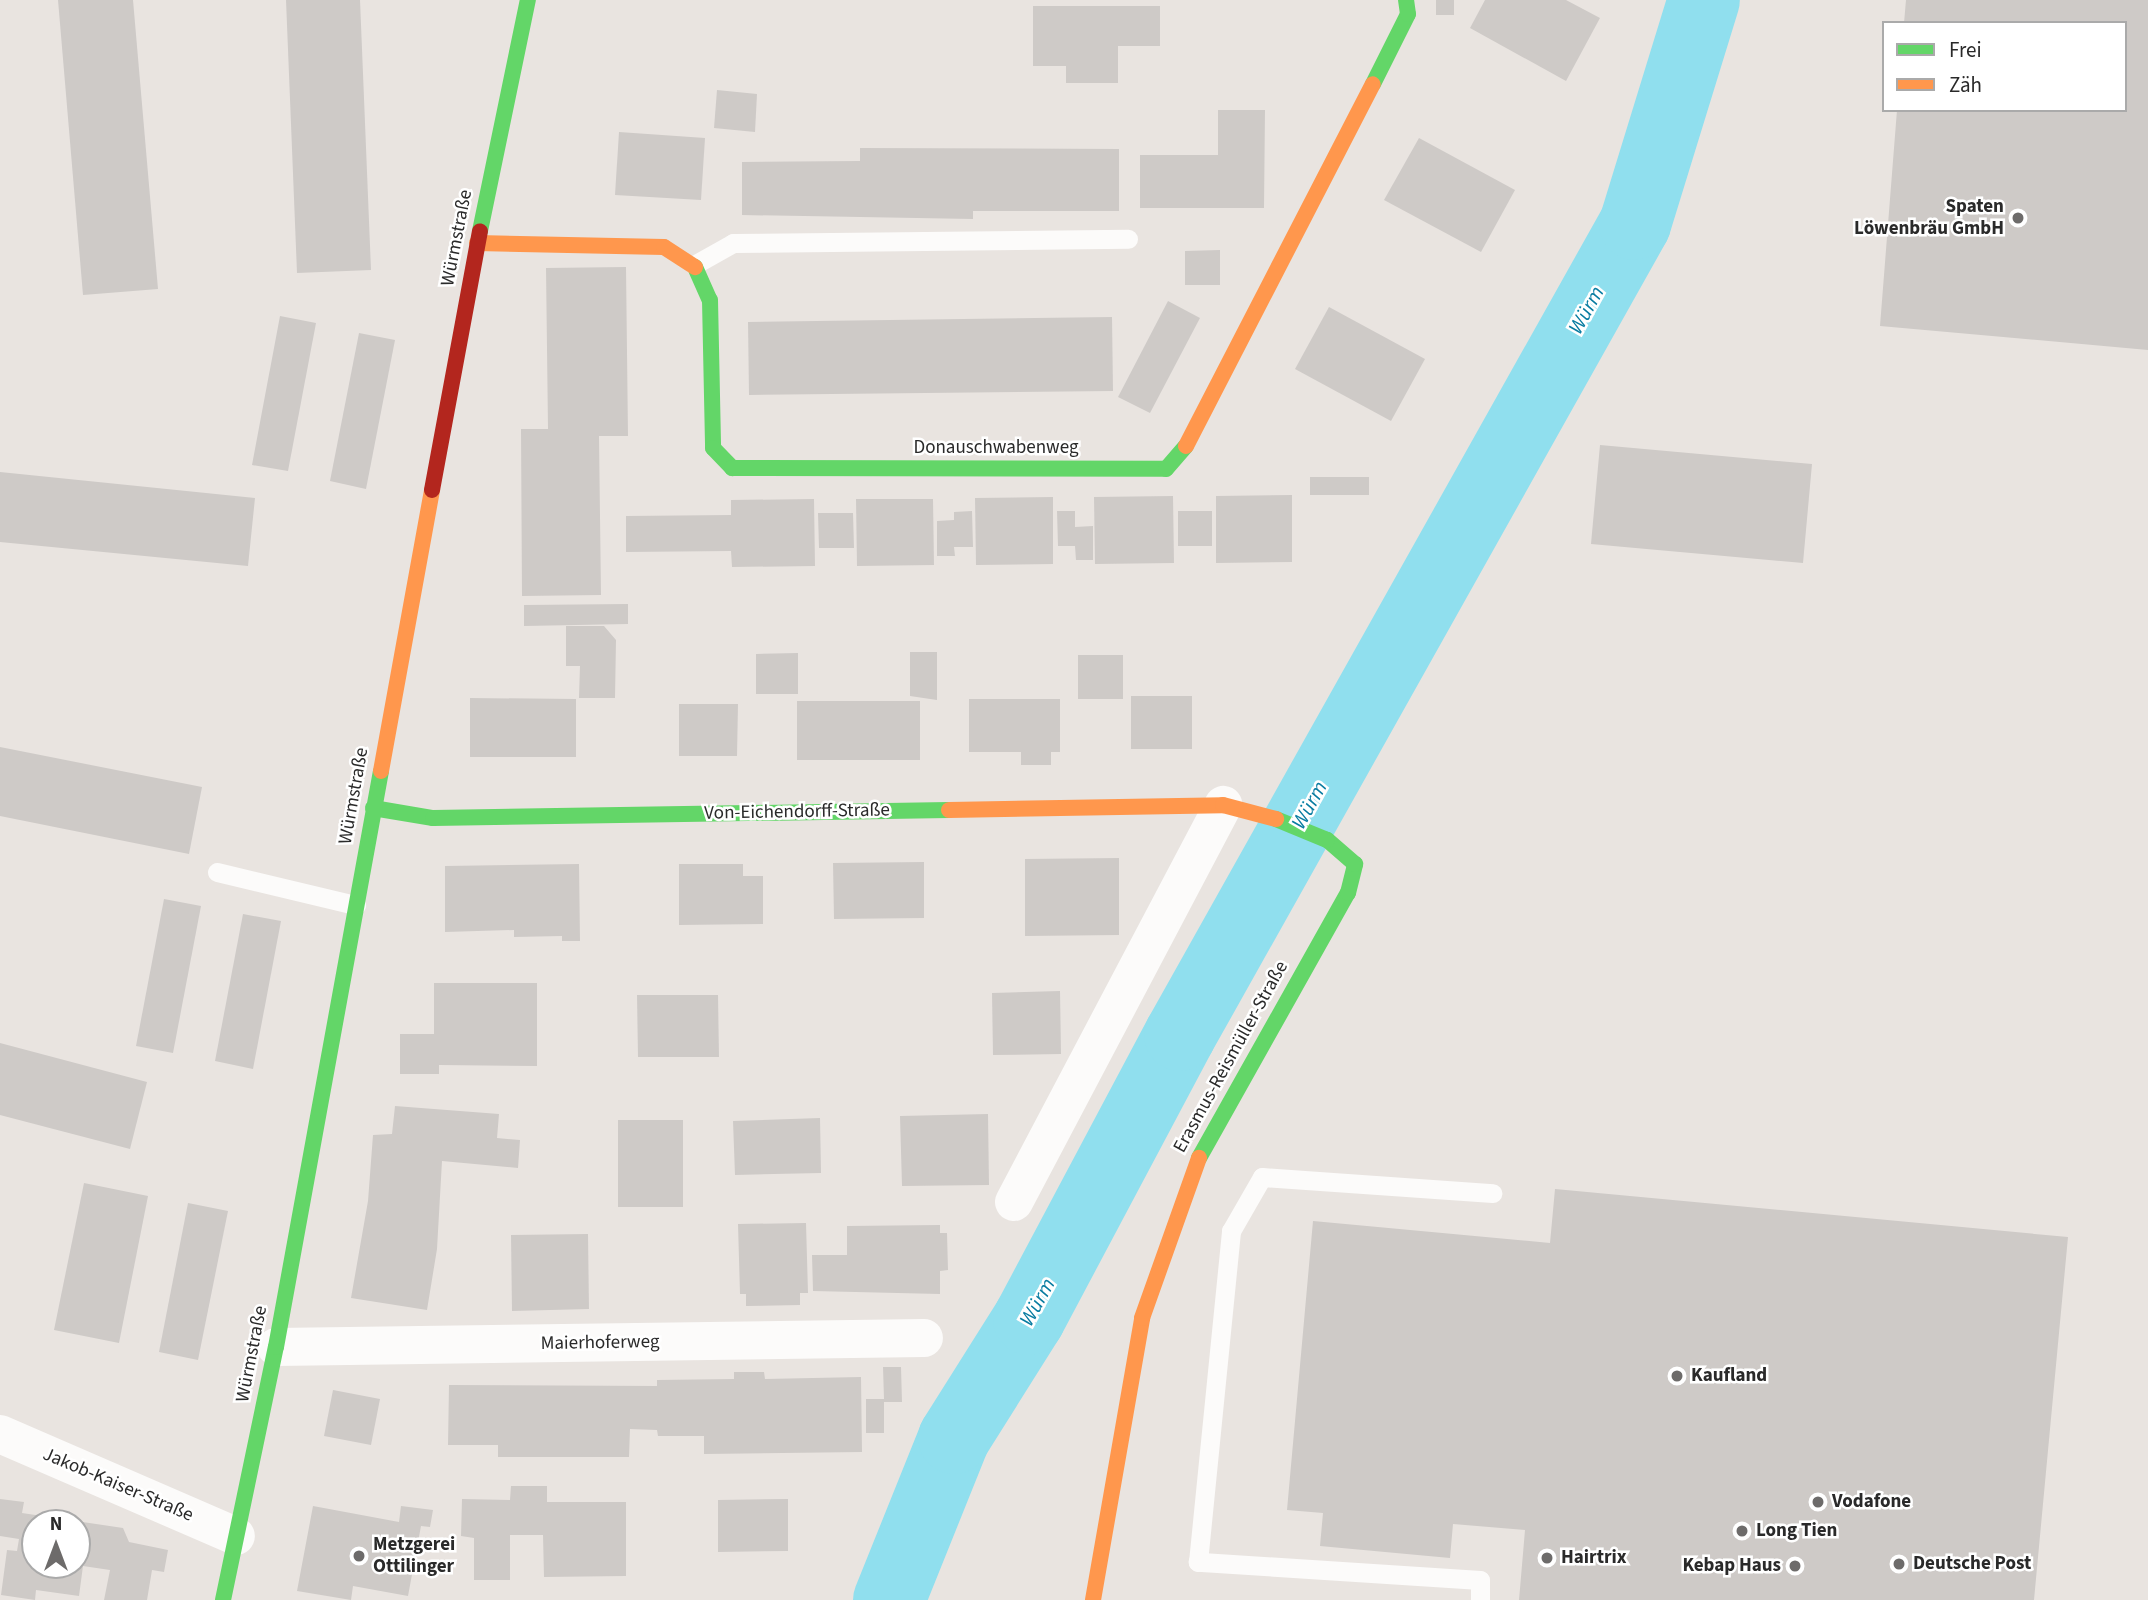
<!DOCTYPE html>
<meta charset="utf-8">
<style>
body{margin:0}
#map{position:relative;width:2148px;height:1600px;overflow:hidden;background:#e9e4e0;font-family:"Source Sans 3",sans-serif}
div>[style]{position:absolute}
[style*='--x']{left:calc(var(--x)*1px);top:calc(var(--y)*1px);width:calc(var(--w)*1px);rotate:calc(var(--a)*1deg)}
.river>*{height:72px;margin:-36px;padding:0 36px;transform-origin:36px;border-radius:36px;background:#90dfee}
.building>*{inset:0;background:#cecac7}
.lane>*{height:19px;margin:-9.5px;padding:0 9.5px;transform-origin:9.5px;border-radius:9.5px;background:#fcfbfa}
.street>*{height:38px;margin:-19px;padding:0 19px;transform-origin:19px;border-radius:19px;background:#fcfbfa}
.fast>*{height:16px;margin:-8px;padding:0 8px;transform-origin:8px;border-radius:8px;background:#63d668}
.slow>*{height:16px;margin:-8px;padding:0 8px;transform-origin:8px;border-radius:8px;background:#ff974d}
.jam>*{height:16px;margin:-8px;padding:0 8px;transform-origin:8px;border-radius:8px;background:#b3261e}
.dots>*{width:19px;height:19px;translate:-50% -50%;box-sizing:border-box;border:4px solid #fff;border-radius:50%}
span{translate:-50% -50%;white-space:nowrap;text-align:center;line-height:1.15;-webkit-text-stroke:5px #fff;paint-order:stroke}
.poi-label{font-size:19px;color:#2a2a2a;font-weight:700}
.right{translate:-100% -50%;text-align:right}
.left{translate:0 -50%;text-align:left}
.street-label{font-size:19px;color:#2a2a2a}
.water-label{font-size:21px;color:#087ca1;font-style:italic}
.legend{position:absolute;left:1882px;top:21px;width:245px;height:91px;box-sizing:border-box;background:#fff;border:2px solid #aaa;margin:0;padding:9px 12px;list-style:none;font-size:21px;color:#2a2a2a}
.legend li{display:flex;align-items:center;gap:14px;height:35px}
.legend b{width:35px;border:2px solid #aaa}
.north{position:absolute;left:21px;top:1509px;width:70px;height:70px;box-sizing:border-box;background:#fff;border:2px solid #aaa;border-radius:50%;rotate:0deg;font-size:19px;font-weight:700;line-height:28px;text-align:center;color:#2a2a2a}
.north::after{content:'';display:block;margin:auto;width:24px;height:32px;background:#6d6b6a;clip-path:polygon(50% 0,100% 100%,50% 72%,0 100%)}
</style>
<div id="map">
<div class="river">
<div style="--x:889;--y:1600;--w:175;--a:-68.1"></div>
<div style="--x:954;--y:1438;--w:141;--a:-57.8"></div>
<div style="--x:1029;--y:1319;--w:322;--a:-62"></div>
<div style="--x:1180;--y:1035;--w:930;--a:-60.71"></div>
<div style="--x:1635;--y:224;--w:234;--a:-72.9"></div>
</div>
<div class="building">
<div style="clip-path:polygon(58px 0,133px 0,158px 289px,83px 295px)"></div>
<div style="clip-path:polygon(286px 0,360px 0,371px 270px,297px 273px)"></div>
<div style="clip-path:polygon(1436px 0,1454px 0,1454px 15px,1436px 15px)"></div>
<div style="clip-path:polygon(1485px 0,1566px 0,1600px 18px,1566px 81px,1470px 28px)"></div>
<div style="clip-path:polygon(1906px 0,2148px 0,2148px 350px,1880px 326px,1897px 110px,2125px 110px,2125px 23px,1904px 23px)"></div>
<div style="clip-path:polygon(1033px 6px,1160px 6px,1160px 46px,1118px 46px,1118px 83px,1066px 83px,1066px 66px,1033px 66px)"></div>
<div style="clip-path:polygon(717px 90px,757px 94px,755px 132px,714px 128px)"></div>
<div style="clip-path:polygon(1218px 110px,1265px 110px,1264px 208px,1140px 208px,1140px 155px,1218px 155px)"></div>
<div style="clip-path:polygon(619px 132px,705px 138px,701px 200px,615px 195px)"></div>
<div style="clip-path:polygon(1419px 138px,1515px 190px,1481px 252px,1384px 200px)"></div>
<div style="clip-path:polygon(860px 148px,1119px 149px,1119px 211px,973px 211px,973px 219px,742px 215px,742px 162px,860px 161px)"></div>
<div style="clip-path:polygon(1220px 250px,1220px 285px,1185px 285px,1185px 251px)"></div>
<div style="clip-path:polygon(626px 267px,628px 436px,599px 436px,601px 595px,522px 596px,521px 429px,548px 429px,546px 268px)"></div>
<div style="clip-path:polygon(1168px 301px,1200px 318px,1150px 413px,1118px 397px)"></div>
<div style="clip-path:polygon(1329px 307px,1425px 359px,1391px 421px,1295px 369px)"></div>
<div style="clip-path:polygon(280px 316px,316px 323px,288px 471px,252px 465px)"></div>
<div style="clip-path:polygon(1112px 317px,1113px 391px,749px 395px,748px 322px)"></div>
<div style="clip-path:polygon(359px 333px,395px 340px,366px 489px,330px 481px)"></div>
<div style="clip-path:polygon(1600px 445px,1812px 464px,1803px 563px,1591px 544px)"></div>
<div style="clip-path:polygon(0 472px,255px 498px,248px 566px,0 542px)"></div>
<div style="clip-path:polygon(1310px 477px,1369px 477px,1369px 495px,1310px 495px)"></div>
<div style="clip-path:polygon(1292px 495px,1292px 562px,1216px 563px,1216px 496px)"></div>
<div style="clip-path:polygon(1173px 496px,1174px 563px,1095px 564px,1094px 497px)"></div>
<div style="clip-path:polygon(1053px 497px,1053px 564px,976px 565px,975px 498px)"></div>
<div style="clip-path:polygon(814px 499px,815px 566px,732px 567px,731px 551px,626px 552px,626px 516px,731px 515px,731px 500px)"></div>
<div style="clip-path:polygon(856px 499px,933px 499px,934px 565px,857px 566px)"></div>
<div style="clip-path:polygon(972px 511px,973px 547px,954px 547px,955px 556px,937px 556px,937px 521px,954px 520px,954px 512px)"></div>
<div style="clip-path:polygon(1057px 511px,1075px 511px,1075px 527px,1093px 526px,1093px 560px,1076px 560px,1075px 546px,1058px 546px)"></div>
<div style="clip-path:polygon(1178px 511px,1212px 511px,1212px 546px,1178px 546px)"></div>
<div style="clip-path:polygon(818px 513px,853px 513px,854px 548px,819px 548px)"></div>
<div style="clip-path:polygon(628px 604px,628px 624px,524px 626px,524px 605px)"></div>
<div style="clip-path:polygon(566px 626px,604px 626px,616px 640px,615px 698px,579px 698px,580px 666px,566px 666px)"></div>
<div style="clip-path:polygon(910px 652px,937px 652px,937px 700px,910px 696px)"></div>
<div style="clip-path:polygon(798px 653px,798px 694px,756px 694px,756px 654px)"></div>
<div style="clip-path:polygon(1078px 655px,1123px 655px,1123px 699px,1078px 699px)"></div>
<div style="clip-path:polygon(1131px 696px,1192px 696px,1192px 749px,1131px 749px)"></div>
<div style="clip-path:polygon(470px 698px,576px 699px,576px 757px,470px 757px)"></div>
<div style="clip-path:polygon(969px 699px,1060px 699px,1060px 752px,1051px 752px,1051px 765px,1021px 765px,1021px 752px,969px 752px)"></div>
<div style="clip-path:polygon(797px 701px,920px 701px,920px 760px,797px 760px)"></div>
<div style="clip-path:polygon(679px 704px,738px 704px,737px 756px,679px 756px)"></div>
<div style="clip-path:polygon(0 747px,202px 787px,189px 854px,0 816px)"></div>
<div style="clip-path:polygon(1119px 858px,1119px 935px,1025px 936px,1025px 859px)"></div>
<div style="clip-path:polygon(924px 862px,924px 918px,834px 919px,833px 863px)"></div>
<div style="clip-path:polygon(579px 864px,580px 941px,562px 941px,562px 936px,514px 937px,514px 930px,445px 932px,445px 866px)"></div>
<div style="clip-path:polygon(679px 864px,743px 864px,743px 876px,763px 876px,763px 924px,679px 925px)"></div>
<div style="clip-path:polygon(164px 899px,201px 906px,173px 1053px,136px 1046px)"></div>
<div style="clip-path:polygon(243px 914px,281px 921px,253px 1069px,215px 1061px)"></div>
<div style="clip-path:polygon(434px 983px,537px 983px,537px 1066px,439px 1065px,439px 1074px,400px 1074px,400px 1034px,434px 1034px)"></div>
<div style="clip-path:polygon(1060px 991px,1061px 1054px,993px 1055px,992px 993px)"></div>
<div style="clip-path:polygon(637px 995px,718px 995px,719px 1057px,638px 1057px)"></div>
<div style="clip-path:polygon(0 1043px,147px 1082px,130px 1149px,0 1115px)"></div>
<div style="clip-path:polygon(395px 1106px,499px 1114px,497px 1138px,520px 1140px,518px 1168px,442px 1161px,437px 1249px,427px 1310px,351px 1298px,368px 1201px,373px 1135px,392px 1134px)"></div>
<div style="clip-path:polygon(988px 1114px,989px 1185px,902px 1186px,900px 1116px)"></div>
<div style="clip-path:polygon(820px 1118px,821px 1173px,735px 1175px,733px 1121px)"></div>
<div style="clip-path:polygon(618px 1120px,683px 1120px,683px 1207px,618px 1207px)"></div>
<div style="clip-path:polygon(84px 1183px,148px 1196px,119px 1343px,54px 1330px)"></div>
<div style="clip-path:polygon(1555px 1189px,2068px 1237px,2034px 1600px,1519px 1600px,1525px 1530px,1453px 1524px,1450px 1558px,1320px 1546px,1323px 1513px,1287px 1510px,1313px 1221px,1550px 1243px)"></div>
<div style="clip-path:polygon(188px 1203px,228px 1211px,198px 1360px,159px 1352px)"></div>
<div style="clip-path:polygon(806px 1223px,808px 1293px,800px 1293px,800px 1305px,746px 1306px,746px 1294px,740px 1294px,738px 1224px)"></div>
<div style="clip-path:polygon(940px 1225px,940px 1233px,947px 1233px,948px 1270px,940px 1271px,940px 1294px,813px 1291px,812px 1255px,847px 1255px,847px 1226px)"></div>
<div style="clip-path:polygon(588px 1234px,589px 1309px,512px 1311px,511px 1235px)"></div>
<div style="clip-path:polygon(883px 1367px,901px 1367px,902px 1402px,884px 1402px,884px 1433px,866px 1433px,866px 1399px,884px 1399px)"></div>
<div style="clip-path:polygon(734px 1372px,764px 1372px,765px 1379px,861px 1377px,862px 1452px,704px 1454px,704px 1436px,658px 1436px,657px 1430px,630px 1429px,629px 1457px,498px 1457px,498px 1445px,448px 1445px,449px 1385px,657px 1386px,657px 1380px,734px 1379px)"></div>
<div style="clip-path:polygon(333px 1390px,380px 1399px,371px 1445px,324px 1436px)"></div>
<div style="clip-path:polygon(511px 1486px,547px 1486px,547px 1502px,626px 1502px,626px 1576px,544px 1577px,543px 1535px,510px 1535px,510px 1580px,474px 1580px,474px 1538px,461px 1536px,462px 1499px,510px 1500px)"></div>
<div style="clip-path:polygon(evenodd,0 1499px,24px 1502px,22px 1513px,123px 1528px,129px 1542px,168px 1550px,164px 1572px,152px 1570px,147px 1600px,104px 1600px,110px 1570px,83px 1566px,79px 1596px,36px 1590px,35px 1600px,1px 1595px,7px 1550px,17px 1551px,19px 1539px,0 1536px,0 1499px,35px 1523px,77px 1523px,77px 1565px,35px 1565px,35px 1523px)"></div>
<div style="clip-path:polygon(788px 1499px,788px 1551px,718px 1552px,718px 1500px)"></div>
<div style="clip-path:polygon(313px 1506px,399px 1522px,401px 1506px,433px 1510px,430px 1527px,421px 1526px,408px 1596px,353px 1586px,351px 1600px,297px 1591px)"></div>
</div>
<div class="lane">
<div style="--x:694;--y:265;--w:45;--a:-29.4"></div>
<div style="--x:733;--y:243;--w:395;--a:-0.6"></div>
<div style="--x:217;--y:872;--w:143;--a:13.4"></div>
<div style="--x:1480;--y:1600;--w:20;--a:-90"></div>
<div style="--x:1480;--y:1580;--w:283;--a:-176.3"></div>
<div style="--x:1198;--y:1562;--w:333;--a:-84.3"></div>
<div style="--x:1231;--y:1231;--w:62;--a:-60.1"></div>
<div style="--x:1262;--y:1177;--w:231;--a:4"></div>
</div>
<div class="street">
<div style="--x:1014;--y:1202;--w:449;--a:-62.2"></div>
<div style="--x:276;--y:1347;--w:648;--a:-0.8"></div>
<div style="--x:0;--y:1434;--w:257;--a:23.4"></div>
</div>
<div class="fast">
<div style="--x:1373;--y:84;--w:78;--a:-63.4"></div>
<div style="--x:1408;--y:14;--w:14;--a:-98"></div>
<div style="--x:480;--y:231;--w:236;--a:-78.3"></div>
<div style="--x:695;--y:267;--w:36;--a:66"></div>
<div style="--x:710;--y:300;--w:148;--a:88.8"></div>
<div style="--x:713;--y:448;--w:28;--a:46"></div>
<div style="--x:732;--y:468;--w:434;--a:0.1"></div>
<div style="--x:1166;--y:469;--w:30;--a:-49"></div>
<div style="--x:373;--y:808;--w:61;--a:9.5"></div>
<div style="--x:433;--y:818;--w:516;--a:-0.89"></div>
<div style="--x:1199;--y:1158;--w:304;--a:-60.7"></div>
<div style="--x:1348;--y:893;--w:30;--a:-76"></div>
<div style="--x:1355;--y:864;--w:37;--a:-139"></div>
<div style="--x:1327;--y:840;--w:55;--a:-157.6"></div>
<div style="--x:223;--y:1600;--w:258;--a:-78.2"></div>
<div style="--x:276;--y:1347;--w:585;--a:-79.67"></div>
</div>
<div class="slow">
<div style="--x:477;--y:243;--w:187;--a:1.2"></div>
<div style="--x:664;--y:247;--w:37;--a:33"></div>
<div style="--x:1186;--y:446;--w:407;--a:-62.7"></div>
<div style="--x:381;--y:771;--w:286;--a:-79.7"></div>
<div style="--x:949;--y:810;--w:274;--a:-1"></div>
<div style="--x:1223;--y:805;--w:55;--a:14.8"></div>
<div style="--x:1093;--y:1600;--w:286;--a:-80.1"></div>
<div style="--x:1142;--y:1318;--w:170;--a:-70.4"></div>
</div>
<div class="jam">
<div style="--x:432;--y:490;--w:263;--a:-79.5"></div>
</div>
<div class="dots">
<div style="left:2018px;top:218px;background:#6d6b6a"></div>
<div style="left:1677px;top:1376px;background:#6d6b6a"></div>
<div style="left:1818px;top:1502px;background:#6d6b6a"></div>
<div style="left:1742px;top:1531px;background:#6d6b6a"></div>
<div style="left:359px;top:1556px;background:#6d6b6a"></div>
<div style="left:1547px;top:1558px;background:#6d6b6a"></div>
<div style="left:1899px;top:1564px;background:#6d6b6a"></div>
<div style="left:1795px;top:1566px;background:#6d6b6a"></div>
</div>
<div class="poi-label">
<span class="right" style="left:2004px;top:218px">Spaten<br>Löwenbräu GmbH</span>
<span class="left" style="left:1691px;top:1376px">Kaufland</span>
<span class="left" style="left:1832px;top:1502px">Vodafone</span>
<span class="left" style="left:1756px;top:1531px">Long Tien</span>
<span class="left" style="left:373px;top:1556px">Metzgerei<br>Ottilinger</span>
<span class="left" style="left:1561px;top:1558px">Hairtrix</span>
<span class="left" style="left:1913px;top:1564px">Deutsche Post</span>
<span class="right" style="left:1781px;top:1566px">Kebap Haus</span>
</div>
<div class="street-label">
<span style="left:457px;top:238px;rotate:-79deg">Würmstraße</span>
<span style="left:996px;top:448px">Donauschwabenweg</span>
<span style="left:354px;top:796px;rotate:-80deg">Würmstraße</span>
<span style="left:797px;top:812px;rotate:-1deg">Von-Eichendorff-Straße</span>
<span style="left:1231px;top:1057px;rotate:-61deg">Erasmus-Reismüller-Straße</span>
<span style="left:600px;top:1343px;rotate:-1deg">Maierhoferweg</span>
<span style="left:252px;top:1354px;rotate:-79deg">Würmstraße</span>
<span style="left:118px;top:1485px;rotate:23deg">Jakob-Kaiser-Straße</span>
</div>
<div class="water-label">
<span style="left:1586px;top:310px;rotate:-61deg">Würm</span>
<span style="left:1309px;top:805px;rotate:-61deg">Würm</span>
<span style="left:1037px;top:1302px;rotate:-61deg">Würm</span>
</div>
<ul class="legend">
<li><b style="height:9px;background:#63d668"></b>Frei</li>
<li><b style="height:9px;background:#ff974d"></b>Zäh</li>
</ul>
<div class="north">N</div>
</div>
